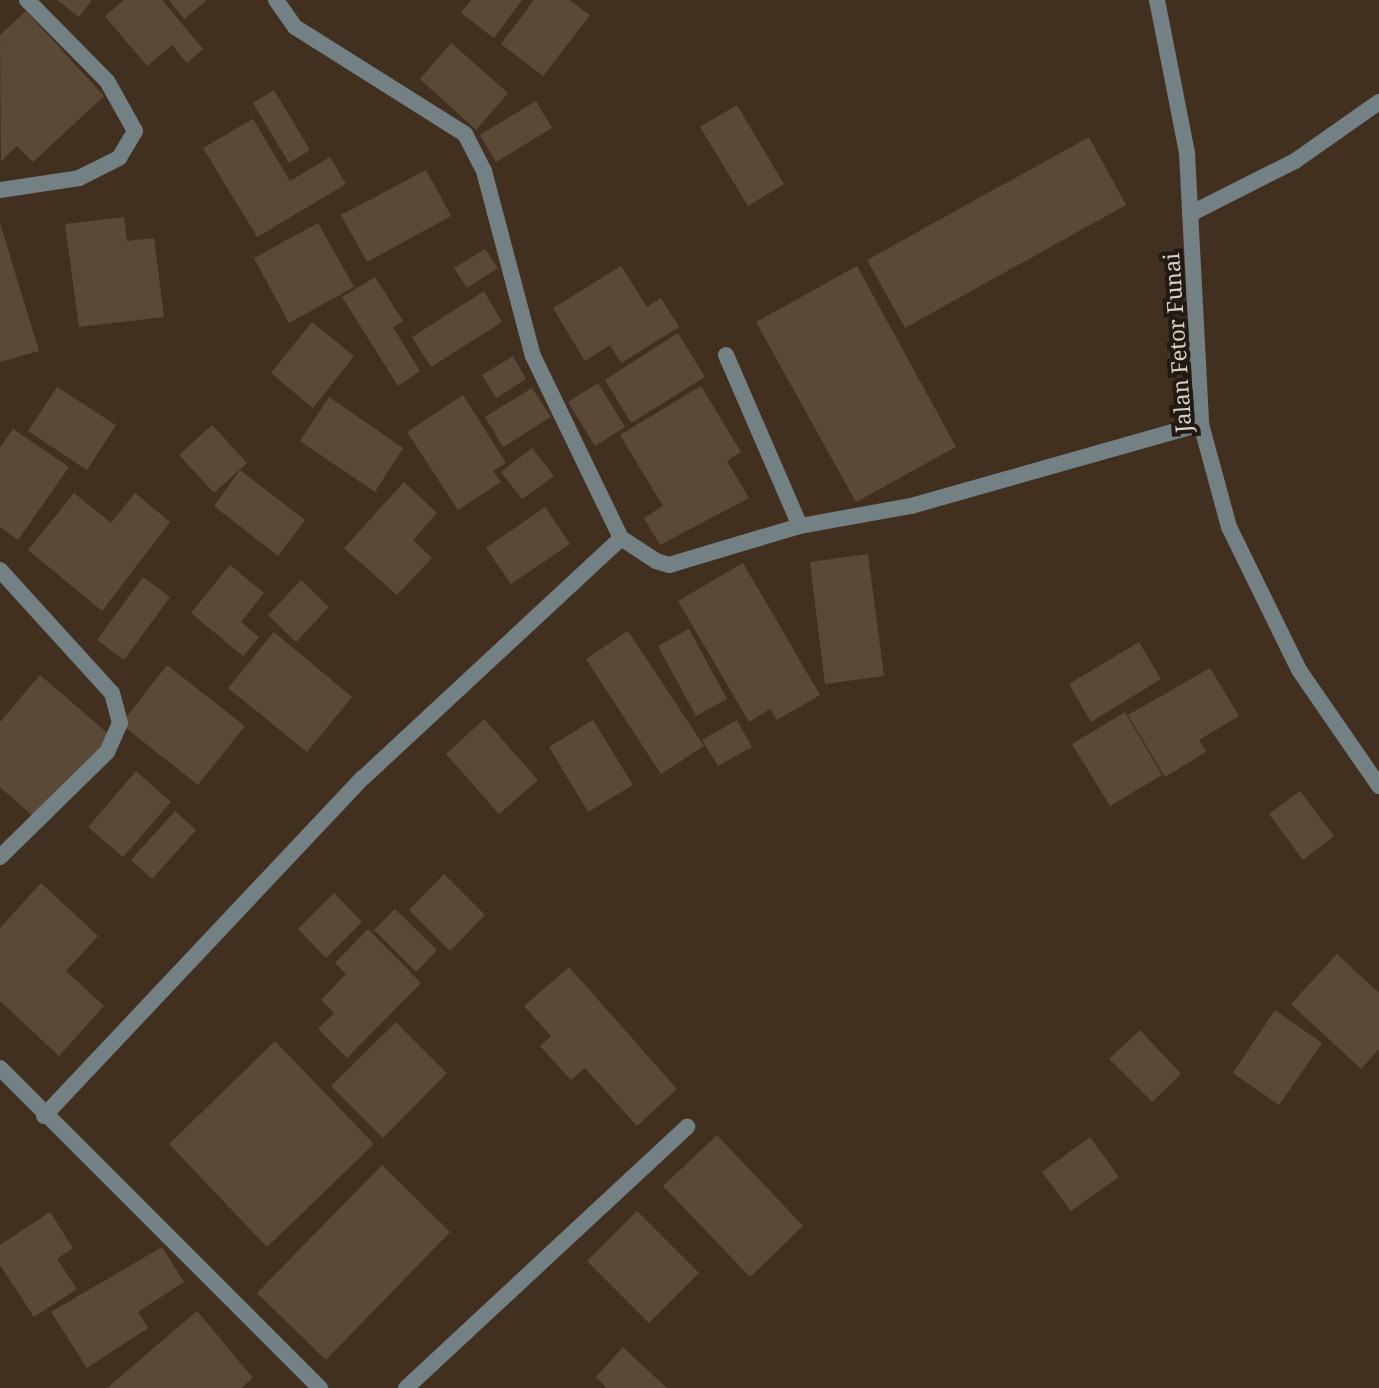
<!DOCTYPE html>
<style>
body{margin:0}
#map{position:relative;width:1379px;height:1388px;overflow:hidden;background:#413020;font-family:"Noto Serif",serif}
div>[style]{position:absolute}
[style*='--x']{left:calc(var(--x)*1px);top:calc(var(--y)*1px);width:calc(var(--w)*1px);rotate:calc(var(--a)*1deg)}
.building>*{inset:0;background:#5b4938}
.minor>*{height:16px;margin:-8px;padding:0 8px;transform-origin:8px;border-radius:8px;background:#738084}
.tertiary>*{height:16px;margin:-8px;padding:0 8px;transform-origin:8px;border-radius:8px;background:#738084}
span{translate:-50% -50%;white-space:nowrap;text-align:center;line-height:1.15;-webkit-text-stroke:8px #211a12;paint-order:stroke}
.street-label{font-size:22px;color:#dcd1c7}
</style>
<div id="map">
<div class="building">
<div style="clip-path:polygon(57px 0,92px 0,79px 17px)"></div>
<div style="clip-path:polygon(124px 0,162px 0,203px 49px,187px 63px,172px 45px,147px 66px,105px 16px)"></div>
<div style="clip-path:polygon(169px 0,207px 0,184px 19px)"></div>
<div style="clip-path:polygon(471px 0,522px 0,494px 38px,461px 13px)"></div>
<div style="clip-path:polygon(534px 0,569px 0,590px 15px,543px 76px,501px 44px)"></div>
<div style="clip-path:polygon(26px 11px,104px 96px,33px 162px,17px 146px,1px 161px,0 35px)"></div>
<div style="clip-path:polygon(451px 43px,508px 93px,476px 130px,420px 79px)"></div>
<div style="clip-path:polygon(274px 90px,310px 150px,289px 163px,253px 103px)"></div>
<div style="clip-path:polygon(536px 101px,552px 128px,496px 162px,480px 135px)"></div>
<div style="clip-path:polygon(737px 105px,784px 184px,748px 206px,700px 127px)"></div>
<div style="clip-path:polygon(253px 119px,290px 181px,330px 157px,346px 184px,257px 237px,203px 148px)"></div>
<div style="clip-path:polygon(1089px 137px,1126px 205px,905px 328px,867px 260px)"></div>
<div style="clip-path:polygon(426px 170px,451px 216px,367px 262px,341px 215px)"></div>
<div style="clip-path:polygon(124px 217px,127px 241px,154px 238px,164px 317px,79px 327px,65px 224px)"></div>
<div style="clip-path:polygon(0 223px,39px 351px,0 362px)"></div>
<div style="clip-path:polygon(318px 223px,354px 287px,289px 323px,254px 258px)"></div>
<div style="clip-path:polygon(485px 249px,498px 268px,467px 288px,454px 268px)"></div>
<div style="clip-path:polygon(621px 266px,647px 307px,661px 298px,679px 327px,621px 363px,610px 345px,585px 361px,553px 308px)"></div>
<div style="clip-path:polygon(857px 266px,956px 447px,856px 502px,756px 322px)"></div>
<div style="clip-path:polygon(375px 277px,403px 321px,393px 327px,420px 371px,398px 386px,342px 297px)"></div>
<div style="clip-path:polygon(484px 291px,502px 322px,431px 367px,412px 337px)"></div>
<div style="clip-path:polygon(312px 322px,354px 356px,313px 408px,271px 373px)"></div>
<div style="clip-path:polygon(678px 333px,705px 377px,631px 423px,605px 380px)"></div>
<div style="clip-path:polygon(513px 356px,526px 379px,496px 398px,482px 375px)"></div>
<div style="clip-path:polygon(598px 383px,625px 427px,595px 446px,568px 402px)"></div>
<div style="clip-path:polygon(701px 386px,741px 452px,727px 461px,749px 498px,660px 545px,644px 518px,663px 506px,620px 435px)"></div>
<div style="clip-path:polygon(57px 387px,116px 425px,87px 470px,28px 431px)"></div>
<div style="clip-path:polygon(532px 388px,551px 417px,503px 447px,485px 417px)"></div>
<div style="clip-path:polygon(463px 395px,506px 463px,493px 471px,501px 482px,458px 510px,407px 432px)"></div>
<div style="clip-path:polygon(329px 397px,403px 448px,375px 492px,300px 441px)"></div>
<div style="clip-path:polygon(212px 425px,247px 463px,214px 493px,179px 455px)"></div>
<div style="clip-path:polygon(13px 429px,69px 467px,18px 540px,0 527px,0 448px)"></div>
<div style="clip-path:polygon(532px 448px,554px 476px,522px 499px,501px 472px)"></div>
<div style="clip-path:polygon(240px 470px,305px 520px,278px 556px,214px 506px)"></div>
<div style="clip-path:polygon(404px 482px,437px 513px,413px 540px,432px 558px,397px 595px,344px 548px)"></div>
<div style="clip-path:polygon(74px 493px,111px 523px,135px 493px,170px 522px,102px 611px,28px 550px)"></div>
<div style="clip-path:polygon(545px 507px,570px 544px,511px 584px,486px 548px)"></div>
<div style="clip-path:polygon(868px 554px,884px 676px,825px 684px,810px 562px)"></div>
<div style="clip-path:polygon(743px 563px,820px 695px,777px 720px,770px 709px,749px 722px,678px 601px)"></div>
<div style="clip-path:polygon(230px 565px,264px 593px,241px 622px,259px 637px,243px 656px,191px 613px)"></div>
<div style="clip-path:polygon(143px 577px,170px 597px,124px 660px,97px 640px)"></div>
<div style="clip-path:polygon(301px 580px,329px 607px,296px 642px,268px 615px)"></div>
<div style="clip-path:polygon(689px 629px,727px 699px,696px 716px,658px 646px)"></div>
<div style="clip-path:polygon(628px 631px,704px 746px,661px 774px,586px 659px)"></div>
<div style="clip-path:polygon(274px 632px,352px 697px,307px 752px,228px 688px)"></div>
<div style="clip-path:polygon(1139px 642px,1161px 679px,1091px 722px,1069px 684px)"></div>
<div style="clip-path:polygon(167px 665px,245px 726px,198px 785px,121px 724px)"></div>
<div style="clip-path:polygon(1210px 668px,1239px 716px,1199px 740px,1206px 752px,1165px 777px,1128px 715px)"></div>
<div style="clip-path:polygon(40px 675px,111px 736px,37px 820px,0 787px,0 722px)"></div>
<div style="clip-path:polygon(1125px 712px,1162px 775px,1110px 806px,1072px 744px)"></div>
<div style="clip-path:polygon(484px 719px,538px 780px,499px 814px,446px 754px)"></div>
<div style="clip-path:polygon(593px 720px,633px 785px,588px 812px,549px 747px)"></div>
<div style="clip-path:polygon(737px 720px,752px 747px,718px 766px,702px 740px)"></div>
<div style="clip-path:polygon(136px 771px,171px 802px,123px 857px,88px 827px)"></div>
<div style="clip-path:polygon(1300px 791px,1334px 836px,1303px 860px,1269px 814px)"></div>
<div style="clip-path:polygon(175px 811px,196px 830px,152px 879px,131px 860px)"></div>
<div style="clip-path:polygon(444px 874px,485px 915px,450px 951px,409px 910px)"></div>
<div style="clip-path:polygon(41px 883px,98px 936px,66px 971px,104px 1006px,59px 1056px,0 1001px,0 928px)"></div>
<div style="clip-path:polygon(334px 893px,362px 922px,326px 958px,298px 929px)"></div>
<div style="clip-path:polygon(395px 909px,437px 950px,416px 972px,374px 930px)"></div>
<div style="clip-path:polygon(368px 929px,421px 983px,347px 1058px,318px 1029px,334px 1013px,321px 1000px,346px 974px,335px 963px)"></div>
<div style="clip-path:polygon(1337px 954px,1379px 993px,1379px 1049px,1361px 1069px,1291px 1004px)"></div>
<div style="clip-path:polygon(569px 967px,677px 1089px,637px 1126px,585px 1068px,571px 1080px,540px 1046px,551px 1036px,524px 1006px)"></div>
<div style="clip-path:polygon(1275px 1010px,1322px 1043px,1279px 1105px,1233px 1073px)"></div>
<div style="clip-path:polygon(396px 1022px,447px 1073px,383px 1138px,331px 1086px)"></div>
<div style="clip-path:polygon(1140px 1030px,1181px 1074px,1152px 1102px,1109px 1059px)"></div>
<div style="clip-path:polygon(275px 1041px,374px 1144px,267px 1247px,169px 1144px)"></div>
<div style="clip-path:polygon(717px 1135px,803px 1226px,750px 1277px,663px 1186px)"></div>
<div style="clip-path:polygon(1090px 1137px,1119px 1177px,1071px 1211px,1042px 1172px)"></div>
<div style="clip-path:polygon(382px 1165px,450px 1232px,326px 1360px,257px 1293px)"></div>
<div style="clip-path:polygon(637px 1211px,699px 1273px,649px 1323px,587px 1261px)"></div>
<div style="clip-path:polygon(50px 1212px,73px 1248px,57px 1259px,77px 1289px,34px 1317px,0 1265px,0 1245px)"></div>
<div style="clip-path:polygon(162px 1247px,184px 1282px,138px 1312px,148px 1328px,87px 1368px,51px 1312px)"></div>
<div style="clip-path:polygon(197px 1311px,253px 1378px,241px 1388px,107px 1388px)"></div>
<div style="clip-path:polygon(623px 1347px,667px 1388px,607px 1388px,596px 1377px)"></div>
</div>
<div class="minor">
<div style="--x:276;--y:0;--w:33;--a:55"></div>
<div style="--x:295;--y:27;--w:201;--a:32.2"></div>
<div style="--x:465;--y:134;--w:42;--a:62.8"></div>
<div style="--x:484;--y:171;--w:191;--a:75.2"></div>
<div style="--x:533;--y:356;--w:202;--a:64.2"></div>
<div style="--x:621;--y:538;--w:42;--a:33.3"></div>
<div style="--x:656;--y:561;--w:14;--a:17"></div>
<div style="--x:669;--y:565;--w:137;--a:-16.6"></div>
<div style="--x:800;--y:526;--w:113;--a:-10.2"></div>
<div style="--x:911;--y:506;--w:301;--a:-15.8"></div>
<div style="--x:0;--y:190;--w:80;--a:-8.6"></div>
<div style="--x:79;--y:178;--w:45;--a:-26.6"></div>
<div style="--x:119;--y:158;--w:31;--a:-59"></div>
<div style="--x:135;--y:131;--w:57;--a:-119.2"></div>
<div style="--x:107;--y:81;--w:114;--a:-134.6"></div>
<div style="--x:1190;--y:214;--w:118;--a:-26.8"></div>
<div style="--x:1295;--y:161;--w:103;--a:-35.1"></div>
<div style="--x:726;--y:355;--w:186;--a:66.6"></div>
<div style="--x:0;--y:570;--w:166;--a:47.7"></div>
<div style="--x:112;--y:693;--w:31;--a:75"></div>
<div style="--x:120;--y:723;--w:32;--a:114"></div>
<div style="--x:107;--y:752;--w:150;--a:135.5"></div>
<div style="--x:0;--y:1068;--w:453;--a:45"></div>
<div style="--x:44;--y:1116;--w:465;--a:-46.7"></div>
<div style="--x:363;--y:778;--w:352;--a:-42.9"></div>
<div style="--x:406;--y:1388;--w:384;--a:-42.9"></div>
</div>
<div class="tertiary">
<div style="--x:1157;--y:0;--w:156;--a:78.9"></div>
<div style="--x:1187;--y:153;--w:271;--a:87"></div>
<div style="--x:1201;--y:424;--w:107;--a:74.8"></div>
<div style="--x:1229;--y:527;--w:159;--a:63.9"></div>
<div style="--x:1299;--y:670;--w:141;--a:55.4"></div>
</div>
<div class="street-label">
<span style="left:1177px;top:343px;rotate:-94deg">Jalan Fetor Funai</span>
</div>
</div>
